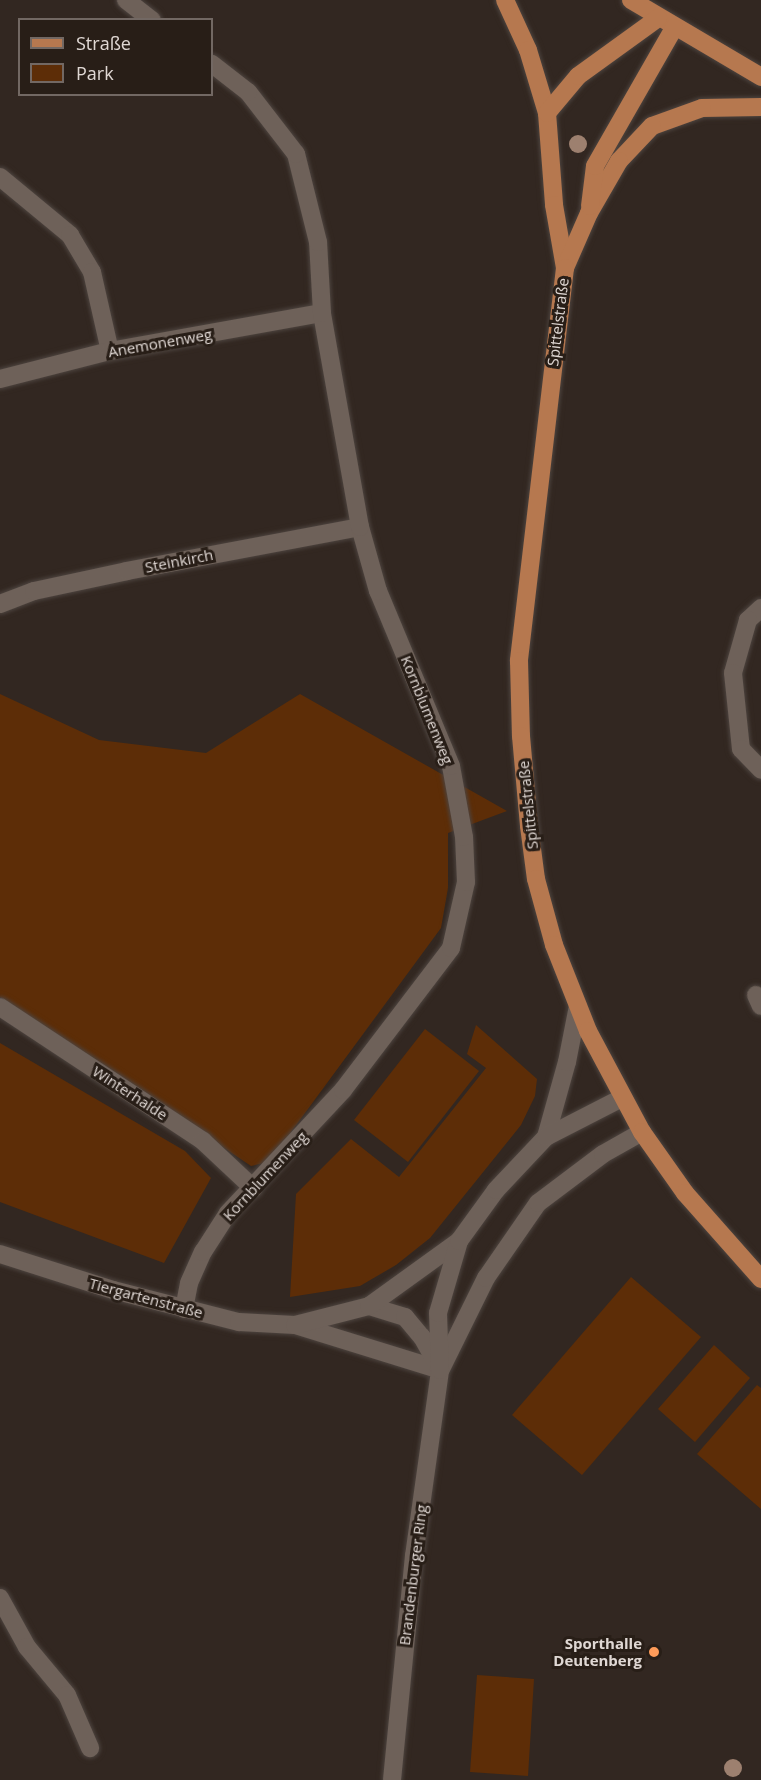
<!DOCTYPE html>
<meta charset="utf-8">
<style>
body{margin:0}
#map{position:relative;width:761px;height:1780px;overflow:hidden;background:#322721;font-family:"Open Sans",sans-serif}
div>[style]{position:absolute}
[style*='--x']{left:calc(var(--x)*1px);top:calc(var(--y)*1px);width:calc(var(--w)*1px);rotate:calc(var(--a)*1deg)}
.green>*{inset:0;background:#5d2d07}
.roads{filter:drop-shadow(0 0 2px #4d443f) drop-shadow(0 0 2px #4d443f)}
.minor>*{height:18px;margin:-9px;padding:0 9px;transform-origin:9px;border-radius:9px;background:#6e6159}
.major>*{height:18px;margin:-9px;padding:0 9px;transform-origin:9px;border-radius:9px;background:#b6784f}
.trees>*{width:18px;height:18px;margin:-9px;border-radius:50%;background:#9d806f}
.dots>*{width:16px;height:16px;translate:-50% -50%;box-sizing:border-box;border:3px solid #281e17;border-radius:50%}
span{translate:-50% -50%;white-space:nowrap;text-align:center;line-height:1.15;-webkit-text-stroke:6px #281e17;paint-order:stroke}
.street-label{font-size:15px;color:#e0d8d4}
.poi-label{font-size:15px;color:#e0d8d4;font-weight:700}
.right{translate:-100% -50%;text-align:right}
.legend{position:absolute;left:18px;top:18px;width:195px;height:78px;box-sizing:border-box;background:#281e17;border:2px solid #726863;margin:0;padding:8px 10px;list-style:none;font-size:18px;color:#e0d8d4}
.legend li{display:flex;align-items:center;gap:12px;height:30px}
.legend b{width:30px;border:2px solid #726863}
</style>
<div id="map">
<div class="green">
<div style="clip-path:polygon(0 694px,99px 740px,206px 753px,300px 694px,507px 811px,448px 833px,448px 888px,441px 928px,269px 1162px,251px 1166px,0 997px)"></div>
<div style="clip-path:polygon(476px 1025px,537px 1079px,535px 1096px,521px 1125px,430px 1238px,396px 1265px,360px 1286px,290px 1297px,296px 1194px,351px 1139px,399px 1177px,486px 1068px,467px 1054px)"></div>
<div style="clip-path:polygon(425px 1029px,479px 1071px,408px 1162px,354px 1120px)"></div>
<div style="clip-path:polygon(0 1043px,185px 1151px,211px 1178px,164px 1263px,0 1202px)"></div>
<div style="clip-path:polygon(631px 1277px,701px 1337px,582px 1475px,512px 1415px)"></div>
<div style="clip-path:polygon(714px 1345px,750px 1378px,695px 1442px,658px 1409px)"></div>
<div style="clip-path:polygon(757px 1385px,761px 1388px,761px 1509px,697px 1454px)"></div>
<div style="clip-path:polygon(477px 1675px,534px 1679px,528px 1776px,470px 1772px)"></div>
</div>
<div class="roads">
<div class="minor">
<div style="--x:126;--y:0;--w:33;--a:38"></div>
<div style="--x:0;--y:177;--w:91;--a:39.6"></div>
<div style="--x:70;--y:235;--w:43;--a:59.3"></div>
<div style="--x:92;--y:272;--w:81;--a:77.2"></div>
<div style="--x:0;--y:379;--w:114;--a:-14.3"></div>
<div style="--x:110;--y:351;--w:215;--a:-10.2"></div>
<div style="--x:0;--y:604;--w:36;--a:-21"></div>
<div style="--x:34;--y:591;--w:95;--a:-12.1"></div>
<div style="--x:127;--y:571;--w:237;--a:-10.7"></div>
<div style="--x:761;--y:608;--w:18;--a:137"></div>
<div style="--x:748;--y:620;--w:55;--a:105.8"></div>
<div style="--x:733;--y:673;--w:76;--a:84"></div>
<div style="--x:741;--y:749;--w:29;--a:46"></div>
<div style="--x:756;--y:995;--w:12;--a:66"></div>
<div style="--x:0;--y:1007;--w:243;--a:33.4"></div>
<div style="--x:203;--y:1141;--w:69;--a:43.2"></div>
<div style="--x:546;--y:1137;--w:78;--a:-74.4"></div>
<div style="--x:567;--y:1062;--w:57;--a:-78.9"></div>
<div style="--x:0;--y:1254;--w:119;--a:17.7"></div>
<div style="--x:113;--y:1290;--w:130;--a:14.3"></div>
<div style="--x:239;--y:1322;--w:56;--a:3.1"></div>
<div style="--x:295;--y:1325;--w:152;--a:17.2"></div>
<div style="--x:369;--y:1306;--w:38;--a:17"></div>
<div style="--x:405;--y:1317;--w:26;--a:50"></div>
<div style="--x:422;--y:1337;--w:33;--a:61"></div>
<div style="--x:184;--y:1309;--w:26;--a:-79"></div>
<div style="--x:189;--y:1283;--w:34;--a:-66"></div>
<div style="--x:203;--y:1252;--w:46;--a:-57.3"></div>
<div style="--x:228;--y:1213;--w:168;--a:-46.9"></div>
<div style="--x:343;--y:1090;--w:178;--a:-52.7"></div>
<div style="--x:451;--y:948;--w:68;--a:-77.2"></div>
<div style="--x:466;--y:882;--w:45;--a:-92.5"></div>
<div style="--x:464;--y:837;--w:72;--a:-100.4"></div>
<div style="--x:451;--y:766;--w:190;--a:-112.6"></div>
<div style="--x:378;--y:591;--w:66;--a:-105.7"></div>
<div style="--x:360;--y:527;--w:217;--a:-100.1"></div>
<div style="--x:322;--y:313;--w:71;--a:-93.2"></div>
<div style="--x:318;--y:242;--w:91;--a:-104"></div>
<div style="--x:296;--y:154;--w:78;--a:-127.7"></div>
<div style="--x:248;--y:92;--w:46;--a:-142.1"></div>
<div style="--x:295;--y:1325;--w:76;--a:-14.4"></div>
<div style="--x:369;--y:1306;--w:111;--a:-35.8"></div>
<div style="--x:441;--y:1369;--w:102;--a:-63.7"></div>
<div style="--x:486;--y:1278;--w:91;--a:-55.3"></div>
<div style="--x:538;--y:1203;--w:81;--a:-37"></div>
<div style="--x:603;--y:1154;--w:45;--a:-29.4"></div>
<div style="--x:0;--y:1598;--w:56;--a:61.1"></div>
<div style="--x:27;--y:1647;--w:62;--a:50.2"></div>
<div style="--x:67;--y:1695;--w:58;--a:66.5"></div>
<div style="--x:392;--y:1780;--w:225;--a:-84.4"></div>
<div style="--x:414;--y:1556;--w:188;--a:-82"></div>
<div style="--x:440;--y:1370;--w:57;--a:-92"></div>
<div style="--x:438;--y:1313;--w:75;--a:-73.7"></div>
<div style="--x:459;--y:1241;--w:63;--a:-54"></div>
<div style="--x:496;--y:1190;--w:73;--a:-46.7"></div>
<div style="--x:546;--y:1137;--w:85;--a:-27.2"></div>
</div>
<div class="major">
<div style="--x:505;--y:0;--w:55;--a:65.3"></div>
<div style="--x:528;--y:50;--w:66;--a:73.2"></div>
<div style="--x:547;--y:113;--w:92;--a:85.6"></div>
<div style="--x:554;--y:205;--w:64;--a:80.1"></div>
<div style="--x:631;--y:0;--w:151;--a:30.6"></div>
<div style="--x:761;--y:107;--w:59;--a:179"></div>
<div style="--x:702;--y:108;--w:53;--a:160.2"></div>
<div style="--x:652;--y:126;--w:48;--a:133.3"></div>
<div style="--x:619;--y:161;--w:60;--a:120"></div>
<div style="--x:589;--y:213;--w:60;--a:113.6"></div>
<div style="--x:565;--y:268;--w:396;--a:96.7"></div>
<div style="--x:519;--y:661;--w:75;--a:88.5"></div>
<div style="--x:521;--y:736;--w:90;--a:84.9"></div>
<div style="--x:529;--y:826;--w:53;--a:82.5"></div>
<div style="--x:536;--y:879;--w:68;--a:74.7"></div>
<div style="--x:554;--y:945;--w:92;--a:68.4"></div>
<div style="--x:588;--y:1031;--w:115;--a:61.9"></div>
<div style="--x:642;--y:1132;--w:75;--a:54.8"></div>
<div style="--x:685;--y:1193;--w:115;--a:48.5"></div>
<div style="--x:547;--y:113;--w:48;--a:-50"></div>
<div style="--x:578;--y:76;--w:99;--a:-35.9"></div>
<div style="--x:590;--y:206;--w:40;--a:-82.9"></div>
<div style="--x:595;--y:166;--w:159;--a:-60.2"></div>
</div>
</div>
<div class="trees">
<div style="left:578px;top:144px"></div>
<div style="left:733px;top:1768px"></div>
</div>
<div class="dots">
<div style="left:654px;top:1652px;background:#fe9b59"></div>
</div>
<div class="street-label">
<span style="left:558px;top:322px;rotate:-83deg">Spittelstraße</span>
<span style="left:160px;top:343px;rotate:-10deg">Anemonenweg</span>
<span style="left:179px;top:561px;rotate:-11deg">Steinkirch</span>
<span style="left:427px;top:710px;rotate:68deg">Kornblumenweg</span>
<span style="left:528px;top:805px;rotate:-96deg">Spittelstraße</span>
<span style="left:130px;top:1093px;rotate:33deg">Winterhalde</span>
<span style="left:265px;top:1176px;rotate:-47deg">Kornblumenweg</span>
<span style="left:146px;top:1298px;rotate:15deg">Tiergartenstraße</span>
<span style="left:413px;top:1575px;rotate:-83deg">Brandenburger Ring</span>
</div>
<div class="poi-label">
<span class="right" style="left:642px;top:1652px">Sporthalle<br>Deutenberg</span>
</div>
<ul class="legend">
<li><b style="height:8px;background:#b6784f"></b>Straße</li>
<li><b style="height:16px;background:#5d2d07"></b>Park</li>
</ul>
</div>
